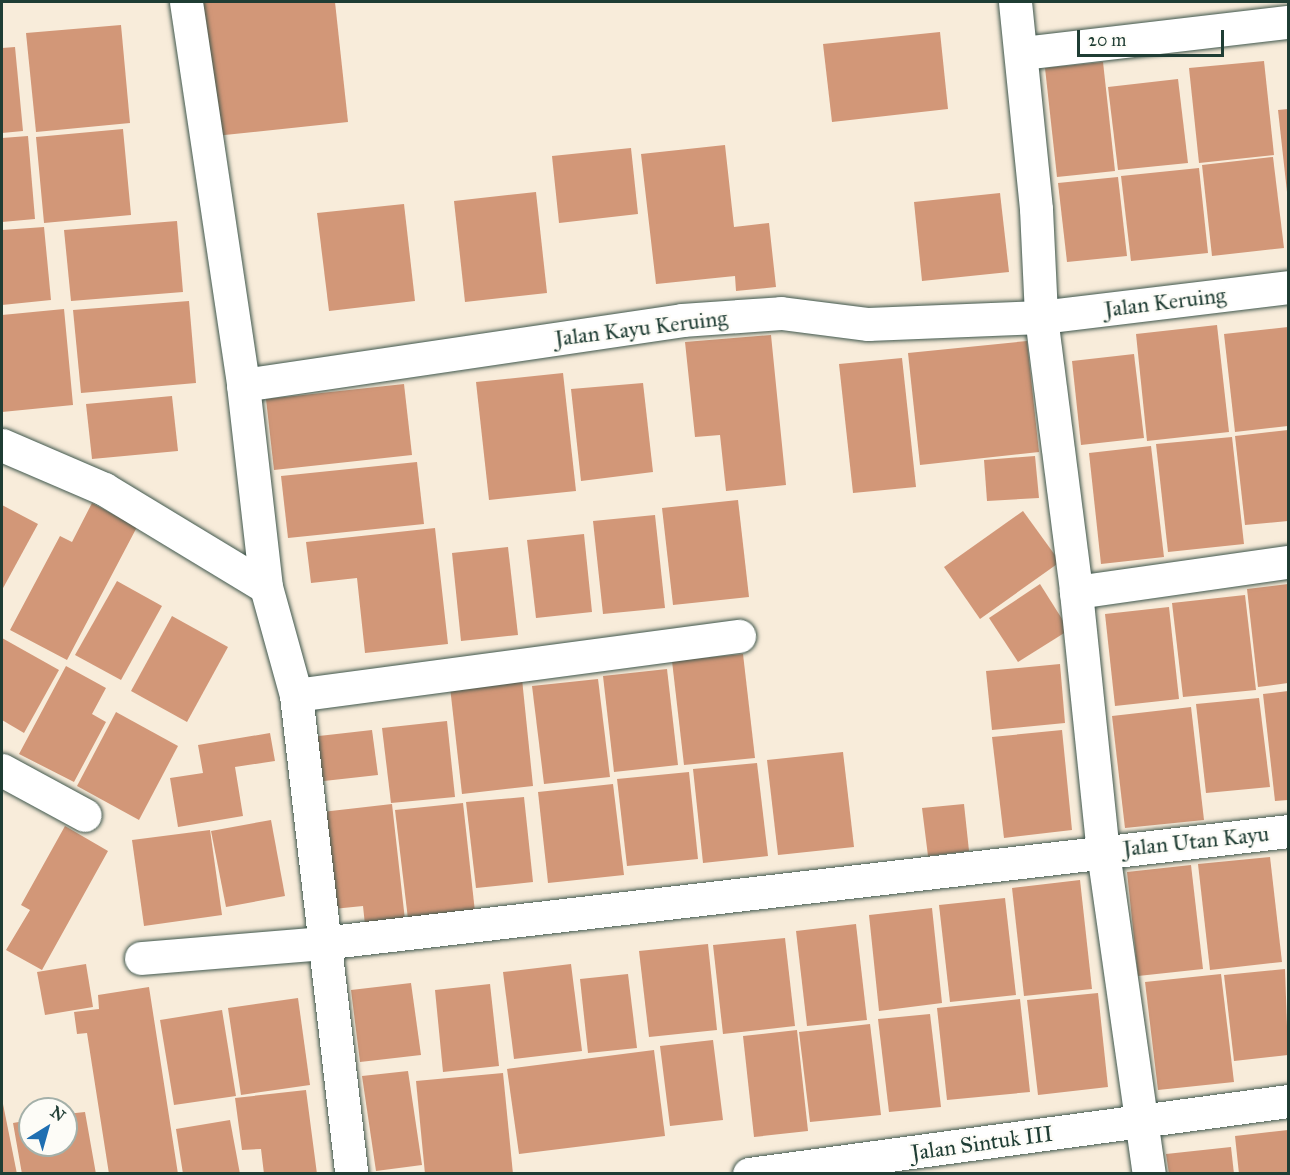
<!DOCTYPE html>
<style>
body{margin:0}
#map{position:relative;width:1290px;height:1175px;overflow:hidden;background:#f8ecda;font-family:"IM FELL Great Primer",serif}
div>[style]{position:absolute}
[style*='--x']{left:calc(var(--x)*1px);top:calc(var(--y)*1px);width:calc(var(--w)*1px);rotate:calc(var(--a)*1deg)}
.building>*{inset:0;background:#d29778}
.roads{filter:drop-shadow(0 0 2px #40574d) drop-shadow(0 0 2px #40574d)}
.street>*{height:33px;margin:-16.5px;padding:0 16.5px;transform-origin:16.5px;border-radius:16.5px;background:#fff}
span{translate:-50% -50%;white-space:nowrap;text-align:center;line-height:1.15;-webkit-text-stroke:4.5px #fdfcf7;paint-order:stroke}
.street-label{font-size:22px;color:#1f3d34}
.frame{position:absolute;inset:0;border:3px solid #1f3d34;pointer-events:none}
.north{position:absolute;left:18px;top:1097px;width:60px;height:60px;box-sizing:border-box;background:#fdfcf7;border:2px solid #a4b0a9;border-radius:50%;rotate:37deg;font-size:16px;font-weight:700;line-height:24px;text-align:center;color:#1f3d34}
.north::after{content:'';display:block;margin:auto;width:21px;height:27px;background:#1f6fb2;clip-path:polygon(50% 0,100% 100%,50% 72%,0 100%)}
.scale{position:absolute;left:1077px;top:30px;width:147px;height:27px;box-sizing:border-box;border:3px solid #1f3d34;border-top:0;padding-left:8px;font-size:18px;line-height:21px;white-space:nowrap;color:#1f3d34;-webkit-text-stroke:4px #fdfcf7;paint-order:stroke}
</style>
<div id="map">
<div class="building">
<div style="clip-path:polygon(200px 2px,335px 2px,348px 122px,215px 136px)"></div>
<div style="clip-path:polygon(121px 25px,130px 123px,36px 132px,26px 33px)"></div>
<div style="clip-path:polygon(940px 32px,948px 109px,832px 122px,823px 44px)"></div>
<div style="clip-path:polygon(15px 47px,23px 131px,2px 133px,2px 48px)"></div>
<div style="clip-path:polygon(1264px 61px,1274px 155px,1199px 163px,1189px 68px)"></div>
<div style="clip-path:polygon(1103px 62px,1115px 171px,1057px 177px,1045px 68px)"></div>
<div style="clip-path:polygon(1178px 79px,1188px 163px,1118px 170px,1108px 87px)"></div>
<div style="clip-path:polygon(1288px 109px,1288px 192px,1287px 192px,1278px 110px)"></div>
<div style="clip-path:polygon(123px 129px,131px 215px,44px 223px,36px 137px)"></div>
<div style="clip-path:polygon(28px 136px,35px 219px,2px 222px,2px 138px)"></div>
<div style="clip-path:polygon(725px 145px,734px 227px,769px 223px,776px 287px,736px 291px,735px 276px,656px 284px,641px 154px)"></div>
<div style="clip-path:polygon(631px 148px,638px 214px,559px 223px,552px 156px)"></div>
<div style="clip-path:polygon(1273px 157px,1284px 248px,1212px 256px,1202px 165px)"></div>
<div style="clip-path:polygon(1199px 168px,1208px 253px,1131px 261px,1121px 176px)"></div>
<div style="clip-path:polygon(1118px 177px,1127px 256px,1067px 262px,1058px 183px)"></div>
<div style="clip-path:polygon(536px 192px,547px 293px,465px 302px,454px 201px)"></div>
<div style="clip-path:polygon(1000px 193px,1009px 272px,922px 281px,914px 202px)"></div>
<div style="clip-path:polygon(404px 204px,415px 301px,329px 311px,317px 213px)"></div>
<div style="clip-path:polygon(177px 221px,183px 292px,71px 301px,64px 230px)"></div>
<div style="clip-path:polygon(44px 227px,51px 300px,2px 305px,2px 230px)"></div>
<div style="clip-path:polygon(189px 301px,196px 383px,81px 393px,73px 310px)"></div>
<div style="clip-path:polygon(64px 309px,73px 405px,2px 412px,2px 315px)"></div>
<div style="clip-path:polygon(1217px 325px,1229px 432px,1147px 441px,1136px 334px)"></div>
<div style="clip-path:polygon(1288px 327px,1288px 426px,1235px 432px,1224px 334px)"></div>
<div style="clip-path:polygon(771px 335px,786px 485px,726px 491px,720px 435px,695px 437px,685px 342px)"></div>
<div style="clip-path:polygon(1027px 341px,1039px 452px,920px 465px,908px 353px)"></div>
<div style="clip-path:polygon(1134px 354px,1144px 438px,1081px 445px,1072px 361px)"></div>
<div style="clip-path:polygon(902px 358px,916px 487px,853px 493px,839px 364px)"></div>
<div style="clip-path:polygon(563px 373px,576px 491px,489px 500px,476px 382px)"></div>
<div style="clip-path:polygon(643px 383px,653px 472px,581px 481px,571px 389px)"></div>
<div style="clip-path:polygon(404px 384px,412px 455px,274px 470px,266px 399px)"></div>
<div style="clip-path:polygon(172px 396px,178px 451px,92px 459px,86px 404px)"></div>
<div style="clip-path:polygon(1288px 430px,1288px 521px,1245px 525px,1235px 436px)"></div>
<div style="clip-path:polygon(1232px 437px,1244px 544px,1168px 552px,1156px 444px)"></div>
<div style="clip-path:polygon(1151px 446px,1164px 557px,1101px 564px,1089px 453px)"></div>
<div style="clip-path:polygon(1035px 456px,1039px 498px,987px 501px,984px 460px)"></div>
<div style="clip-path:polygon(417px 462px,424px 524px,288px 538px,281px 476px)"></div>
<div style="clip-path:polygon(738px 500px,749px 597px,673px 605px,662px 508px)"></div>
<div style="clip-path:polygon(92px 503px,137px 527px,67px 660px,10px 630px,60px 536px,72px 542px)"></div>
<div style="clip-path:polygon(2px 505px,38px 524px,2px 590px)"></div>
<div style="clip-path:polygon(1023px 511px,1060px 562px,980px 619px,944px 567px)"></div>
<div style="clip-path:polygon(655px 515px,665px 608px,603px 614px,593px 521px)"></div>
<div style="clip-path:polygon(435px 528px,448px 644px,365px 653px,357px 578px,311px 583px,306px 542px)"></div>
<div style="clip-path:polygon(584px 534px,592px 612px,536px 618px,527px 540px)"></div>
<div style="clip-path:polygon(508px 547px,518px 635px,461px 641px,452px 553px)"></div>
<div style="clip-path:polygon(117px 581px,162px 606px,121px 680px,75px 655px)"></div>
<div style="clip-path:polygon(1040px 584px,1069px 630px,1018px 662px,989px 618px)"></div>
<div style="clip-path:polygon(1288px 584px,1288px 683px,1258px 687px,1247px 589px)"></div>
<div style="clip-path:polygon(1245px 595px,1256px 690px,1183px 697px,1172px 603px)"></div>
<div style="clip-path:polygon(1169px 607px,1179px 699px,1115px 706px,1105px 614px)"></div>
<div style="clip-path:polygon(172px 616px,228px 647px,187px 722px,131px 691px)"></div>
<div style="clip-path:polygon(2px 638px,59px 670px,24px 733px,2px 720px)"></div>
<div style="clip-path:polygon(743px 654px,755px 758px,684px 765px,672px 661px)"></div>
<div style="clip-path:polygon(1060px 664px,1065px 723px,992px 730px,986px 671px)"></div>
<div style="clip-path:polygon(66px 666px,106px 688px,92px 714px,106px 722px,74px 782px,19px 754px)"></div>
<div style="clip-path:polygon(667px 669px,678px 765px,614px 772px,603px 676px)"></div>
<div style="clip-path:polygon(522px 679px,533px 786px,462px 794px,450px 687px)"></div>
<div style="clip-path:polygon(598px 679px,610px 777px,544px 784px,532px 686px)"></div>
<div style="clip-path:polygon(1288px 691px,1288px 800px,1275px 801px,1263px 694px)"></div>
<div style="clip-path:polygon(1259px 698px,1270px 787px,1206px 793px,1196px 704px)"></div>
<div style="clip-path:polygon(1191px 707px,1204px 820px,1125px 828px,1112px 716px)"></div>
<div style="clip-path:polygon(116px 712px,178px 746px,139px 820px,77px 786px)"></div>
<div style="clip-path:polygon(447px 721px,455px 797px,391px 803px,382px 728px)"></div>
<div style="clip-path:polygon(372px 730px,378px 775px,315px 782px,310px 737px)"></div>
<div style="clip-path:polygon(1062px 730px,1072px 830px,1004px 838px,992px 737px)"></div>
<div style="clip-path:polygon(270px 733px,275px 761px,235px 767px,243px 816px,178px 827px,170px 778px,203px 773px,198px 745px)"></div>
<div style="clip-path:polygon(843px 752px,854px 847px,778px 855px,767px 760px)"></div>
<div style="clip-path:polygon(757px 763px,768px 856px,703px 863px,693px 769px)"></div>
<div style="clip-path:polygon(689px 772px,698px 859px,627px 866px,617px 779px)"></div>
<div style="clip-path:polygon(613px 784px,624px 875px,548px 883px,538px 792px)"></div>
<div style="clip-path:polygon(524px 797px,533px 882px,476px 888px,466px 802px)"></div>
<div style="clip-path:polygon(463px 803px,475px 912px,408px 919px,395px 810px)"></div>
<div style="clip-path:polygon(392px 804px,405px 920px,365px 925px,363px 906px,333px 909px,322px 812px)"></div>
<div style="clip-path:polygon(964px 804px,969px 851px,928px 856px,922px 808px)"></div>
<div style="clip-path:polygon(271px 820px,285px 896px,226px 907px,211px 831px)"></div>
<div style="clip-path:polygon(65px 826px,108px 851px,42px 970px,6px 950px,30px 910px,21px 905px)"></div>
<div style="clip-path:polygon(210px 830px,222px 915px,144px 926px,132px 840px)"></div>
<div style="clip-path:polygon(1270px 857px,1282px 962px,1210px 970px,1198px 864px)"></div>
<div style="clip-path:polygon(1191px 865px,1203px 969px,1138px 976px,1127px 872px)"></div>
<div style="clip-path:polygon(1080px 880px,1092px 989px,1024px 996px,1012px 888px)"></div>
<div style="clip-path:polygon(1005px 898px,1016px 995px,950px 1002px,939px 905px)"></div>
<div style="clip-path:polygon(932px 908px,942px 1003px,879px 1011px,869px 915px)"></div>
<div style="clip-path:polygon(856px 924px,867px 1020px,807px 1026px,796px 931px)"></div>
<div style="clip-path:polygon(785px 938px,795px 1026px,723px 1034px,713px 945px)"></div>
<div style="clip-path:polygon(708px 944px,717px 1030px,649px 1037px,639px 951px)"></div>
<div style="clip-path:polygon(86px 964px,93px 1007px,45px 1015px,37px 972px)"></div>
<div style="clip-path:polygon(571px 964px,582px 1051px,514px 1059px,503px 972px)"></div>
<div style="clip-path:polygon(1285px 969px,1288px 1055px,1234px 1061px,1224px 975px)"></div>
<div style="clip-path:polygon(628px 974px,637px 1048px,588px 1053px,580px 979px)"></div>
<div style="clip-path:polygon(1221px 974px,1234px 1082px,1158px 1090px,1145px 982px)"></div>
<div style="clip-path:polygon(411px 983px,421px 1055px,360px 1062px,351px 990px)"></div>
<div style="clip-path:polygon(490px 984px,499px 1066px,443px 1072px,435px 990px)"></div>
<div style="clip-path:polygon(149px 987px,178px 1174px,109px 1174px,87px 1033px,77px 1034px,74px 1012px,99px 1009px,98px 995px)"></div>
<div style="clip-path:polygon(1098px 993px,1108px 1087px,1038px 1095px,1027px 1000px)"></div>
<div style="clip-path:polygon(298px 998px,310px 1085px,241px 1095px,228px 1008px)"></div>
<div style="clip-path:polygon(1020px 999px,1030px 1092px,947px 1100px,937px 1008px)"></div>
<div style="clip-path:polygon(222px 1010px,236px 1096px,174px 1105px,160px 1020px)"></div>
<div style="clip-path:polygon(930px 1014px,941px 1107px,889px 1112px,878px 1019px)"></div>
<div style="clip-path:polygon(870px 1024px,881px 1115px,810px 1122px,799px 1032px)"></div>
<div style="clip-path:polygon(797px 1030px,808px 1131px,754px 1137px,743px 1036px)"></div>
<div style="clip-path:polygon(713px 1040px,723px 1120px,670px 1126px,660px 1046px)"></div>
<div style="clip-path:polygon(654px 1050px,665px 1136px,519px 1154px,507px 1069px)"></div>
<div style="clip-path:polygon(408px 1071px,422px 1165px,376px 1171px,362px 1076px)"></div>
<div style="clip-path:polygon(503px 1073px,513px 1174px,425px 1174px,416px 1081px)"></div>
<div style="clip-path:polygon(306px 1090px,317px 1174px,264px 1174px,261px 1149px,242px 1150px,235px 1098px)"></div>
<div style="clip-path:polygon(3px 1104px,17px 1174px,2px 1174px)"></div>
<div style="clip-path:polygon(85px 1112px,96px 1174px,22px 1174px,13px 1123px,30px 1120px,30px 1145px,66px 1145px,66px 1114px)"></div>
<div style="clip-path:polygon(230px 1120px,240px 1174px,183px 1174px,176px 1129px)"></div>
<div style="clip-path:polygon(1288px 1130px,1288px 1174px,1239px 1174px,1235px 1136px)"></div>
<div style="clip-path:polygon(1231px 1147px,1234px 1174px,1169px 1174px,1166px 1154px)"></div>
</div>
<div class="roads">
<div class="street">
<div style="--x:186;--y:2;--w:387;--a:81.5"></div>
<div style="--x:243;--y:385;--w:203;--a:83.5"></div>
<div style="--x:266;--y:587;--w:112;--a:74.5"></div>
<div style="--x:296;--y:695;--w:482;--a:83.4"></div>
<div style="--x:1015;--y:2;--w:208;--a:84.2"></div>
<div style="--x:1036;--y:209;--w:108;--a:87.3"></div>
<div style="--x:1041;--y:317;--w:277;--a:82.7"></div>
<div style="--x:1076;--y:592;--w:261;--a:84.1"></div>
<div style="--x:1103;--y:852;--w:325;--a:81.9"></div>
<div style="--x:1023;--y:53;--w:267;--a:-6.7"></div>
<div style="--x:243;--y:385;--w:444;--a:-8.4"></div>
<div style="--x:682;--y:320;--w:99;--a:-4"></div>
<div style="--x:781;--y:313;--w:88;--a:7.2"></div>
<div style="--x:868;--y:324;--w:173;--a:-2.3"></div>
<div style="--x:1041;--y:317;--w:249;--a:-6.9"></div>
<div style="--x:2;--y:445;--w:111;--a:23.3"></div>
<div style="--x:104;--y:489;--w:189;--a:31.2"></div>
<div style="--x:1076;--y:592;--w:214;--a:-8.1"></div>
<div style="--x:296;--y:695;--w:447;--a:-7.6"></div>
<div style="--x:2;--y:770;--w:94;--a:28.5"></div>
<div style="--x:141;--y:958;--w:182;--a:-4.7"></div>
<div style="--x:322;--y:943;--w:972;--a:-6.61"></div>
<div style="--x:749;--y:1174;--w:544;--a:-7.71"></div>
</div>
</div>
<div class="street-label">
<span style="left:1165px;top:302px;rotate:-7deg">Jalan Keruing</span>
<span style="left:641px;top:328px;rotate:-7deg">Jalan Kayu Keruing</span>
<span style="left:1196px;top:841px;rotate:-6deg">Jalan Utan Kayu</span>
<span style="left:982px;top:1143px;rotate:-8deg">Jalan Sintuk III</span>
</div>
<div class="frame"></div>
<div class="north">N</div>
<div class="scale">20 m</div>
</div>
